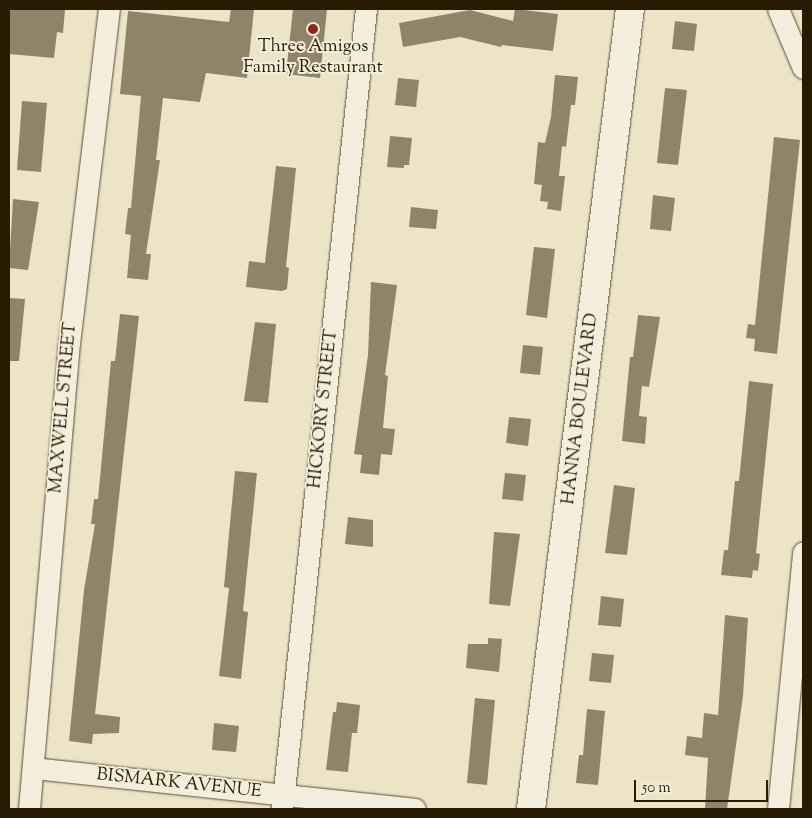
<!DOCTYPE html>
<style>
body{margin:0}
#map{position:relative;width:812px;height:818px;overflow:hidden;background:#ede4c7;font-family:"Sorts Mill Goudy",serif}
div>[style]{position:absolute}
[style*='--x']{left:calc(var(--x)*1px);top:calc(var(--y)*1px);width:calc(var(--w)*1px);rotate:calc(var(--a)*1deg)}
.building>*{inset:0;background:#8f8369}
.roads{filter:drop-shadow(0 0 1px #5a4c34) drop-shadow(0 0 1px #5a4c34)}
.street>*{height:21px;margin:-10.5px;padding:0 10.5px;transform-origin:10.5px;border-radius:10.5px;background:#f3eddb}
.secondary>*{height:28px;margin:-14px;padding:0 14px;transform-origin:14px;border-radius:14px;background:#f3eddb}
.dots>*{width:14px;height:14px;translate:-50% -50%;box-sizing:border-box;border:2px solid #f3eddb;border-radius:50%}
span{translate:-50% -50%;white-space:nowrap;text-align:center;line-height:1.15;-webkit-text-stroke:4px #f3eddb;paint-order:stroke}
.poi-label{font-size:18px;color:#291a03}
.street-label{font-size:18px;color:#291a03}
.frame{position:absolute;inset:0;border:10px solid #291a03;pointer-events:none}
.scale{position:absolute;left:634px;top:780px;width:134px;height:22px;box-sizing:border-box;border:2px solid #291a03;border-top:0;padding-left:6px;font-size:15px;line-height:18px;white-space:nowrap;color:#291a03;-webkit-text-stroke:4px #f3eddb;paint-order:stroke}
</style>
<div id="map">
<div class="building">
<div style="clip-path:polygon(9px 9px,65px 9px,63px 33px,57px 32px,54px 58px,9px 54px)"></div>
<div style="clip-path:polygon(231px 9px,254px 9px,247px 78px,206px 73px,200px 102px,163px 98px,156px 160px,160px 160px,146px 254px,151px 254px,148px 280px,127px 278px,131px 235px,125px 234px,128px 208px,131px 208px,141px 96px,120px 94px,128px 11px,229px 22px)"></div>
<div style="clip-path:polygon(293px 9px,327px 9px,320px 78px,286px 74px)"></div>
<div style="clip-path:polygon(515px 9px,558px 14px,553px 51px,502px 45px,501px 47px,460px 37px,403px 47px,399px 23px,470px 10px,513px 21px)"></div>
<div style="clip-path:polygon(675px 21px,697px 24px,694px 51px,672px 49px)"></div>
<div style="clip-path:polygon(555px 75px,578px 77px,575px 105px,571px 105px,566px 147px,562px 146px,559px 176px,565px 176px,561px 211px,547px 209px,548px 202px,540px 201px,542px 185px,534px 184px,538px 142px,545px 143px,551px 117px)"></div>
<div style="clip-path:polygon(398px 78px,419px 80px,416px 107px,395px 105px)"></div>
<div style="clip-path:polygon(665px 88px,687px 90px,678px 165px,657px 163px)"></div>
<div style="clip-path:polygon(22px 101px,47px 103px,41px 172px,17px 170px)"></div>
<div style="clip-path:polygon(390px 136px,412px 138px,409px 165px,404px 165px,404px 168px,387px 167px)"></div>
<div style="clip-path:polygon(774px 137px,800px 140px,777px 354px,754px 351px,755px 339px,746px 338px,748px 324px,755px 325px)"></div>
<div style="clip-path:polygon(276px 166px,296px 168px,286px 267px,289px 268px,287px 289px,282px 291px,246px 287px,249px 261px,265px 263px)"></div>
<div style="clip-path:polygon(653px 195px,675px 198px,671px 231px,650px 229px)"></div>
<div style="clip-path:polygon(13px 199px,39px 202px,28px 270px,9px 268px)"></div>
<div style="clip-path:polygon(411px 207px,438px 210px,436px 229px,409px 227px)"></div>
<div style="clip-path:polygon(534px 247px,555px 249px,547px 318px,526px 315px)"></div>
<div style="clip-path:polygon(371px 282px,397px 285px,385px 375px,388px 376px,383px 428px,395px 429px,392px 455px,381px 454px,379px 475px,360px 473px,362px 455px,354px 454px,368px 355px)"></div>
<div style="clip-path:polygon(9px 298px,25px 299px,19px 361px,9px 361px)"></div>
<div style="clip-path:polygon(120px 314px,139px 316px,95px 714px,120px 717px,119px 733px,93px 734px,92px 744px,69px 741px,84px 590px,95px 524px,91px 524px,94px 499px,98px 499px,111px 361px,115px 361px)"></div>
<div style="clip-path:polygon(638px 315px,660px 317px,649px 387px,642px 386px,639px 416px,647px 417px,645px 444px,622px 441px,630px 357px,633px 357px)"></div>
<div style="clip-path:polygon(255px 322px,276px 324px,268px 403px,244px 401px)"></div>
<div style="clip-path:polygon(523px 345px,543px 347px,540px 375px,520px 373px)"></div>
<div style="clip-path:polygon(749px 381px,773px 384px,756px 553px,760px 554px,758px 571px,753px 570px,752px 578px,721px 575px,724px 550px,728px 550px,735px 481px,739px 481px)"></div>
<div style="clip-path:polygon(509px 417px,531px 419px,528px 446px,506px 443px)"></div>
<div style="clip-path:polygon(235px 471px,257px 473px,243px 611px,248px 612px,241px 679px,219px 676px,229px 588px,224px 587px)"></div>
<div style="clip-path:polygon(505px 473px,526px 475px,523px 501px,502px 499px)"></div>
<div style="clip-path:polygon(614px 485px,635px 488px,627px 555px,605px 553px)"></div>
<div style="clip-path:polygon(348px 517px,373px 520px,373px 547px,345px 544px)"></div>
<div style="clip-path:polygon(494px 532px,520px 534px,510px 606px,489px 604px)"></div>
<div style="clip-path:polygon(601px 596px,624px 599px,621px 627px,598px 625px)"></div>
<div style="clip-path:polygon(725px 615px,748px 618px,743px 696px,727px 809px,705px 809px,708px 758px,685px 755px,687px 736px,702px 738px,704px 713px,718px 715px)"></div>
<div style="clip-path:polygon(488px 638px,502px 639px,499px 672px,466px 668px,468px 644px,488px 644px)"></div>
<div style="clip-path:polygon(592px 653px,614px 655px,611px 683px,589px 681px)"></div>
<div style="clip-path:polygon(475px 698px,495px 700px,487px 785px,467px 783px)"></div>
<div style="clip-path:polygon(337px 702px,360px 705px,357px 733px,352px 733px,348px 772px,326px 770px,333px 712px,336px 712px)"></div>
<div style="clip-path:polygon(587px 709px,605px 711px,598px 785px,576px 783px,579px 755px,583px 755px)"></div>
<div style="clip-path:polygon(214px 723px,239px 726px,236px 752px,212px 750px)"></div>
</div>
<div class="roads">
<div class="street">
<div style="--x:778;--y:9;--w:64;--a:67"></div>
<div style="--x:33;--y:768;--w:384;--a:6.1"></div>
<div style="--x:29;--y:809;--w:459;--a:-85.1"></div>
<div style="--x:68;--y:352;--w:345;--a:-83.2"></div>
<div style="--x:282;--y:809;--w:804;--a:-84.01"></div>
<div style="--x:778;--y:809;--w:258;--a:-84.4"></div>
</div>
<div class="secondary">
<div style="--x:531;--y:809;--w:806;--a:-82.95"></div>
</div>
</div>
<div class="dots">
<div style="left:313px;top:29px;background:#8f2418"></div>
</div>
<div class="poi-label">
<span style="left:313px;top:58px">Three Amigos<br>Family Restaurant</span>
</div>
<div class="street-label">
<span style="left:64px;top:408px;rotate:-85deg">MAXWELL STREET</span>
<span style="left:324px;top:409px;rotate:-84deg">HICKORY STREET</span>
<span style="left:581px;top:409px;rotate:-83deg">HANNA BOULEVARD</span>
<span style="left:179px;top:784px;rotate:6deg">BISMARK AVENUE</span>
</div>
<div class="frame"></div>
<div class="scale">50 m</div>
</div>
